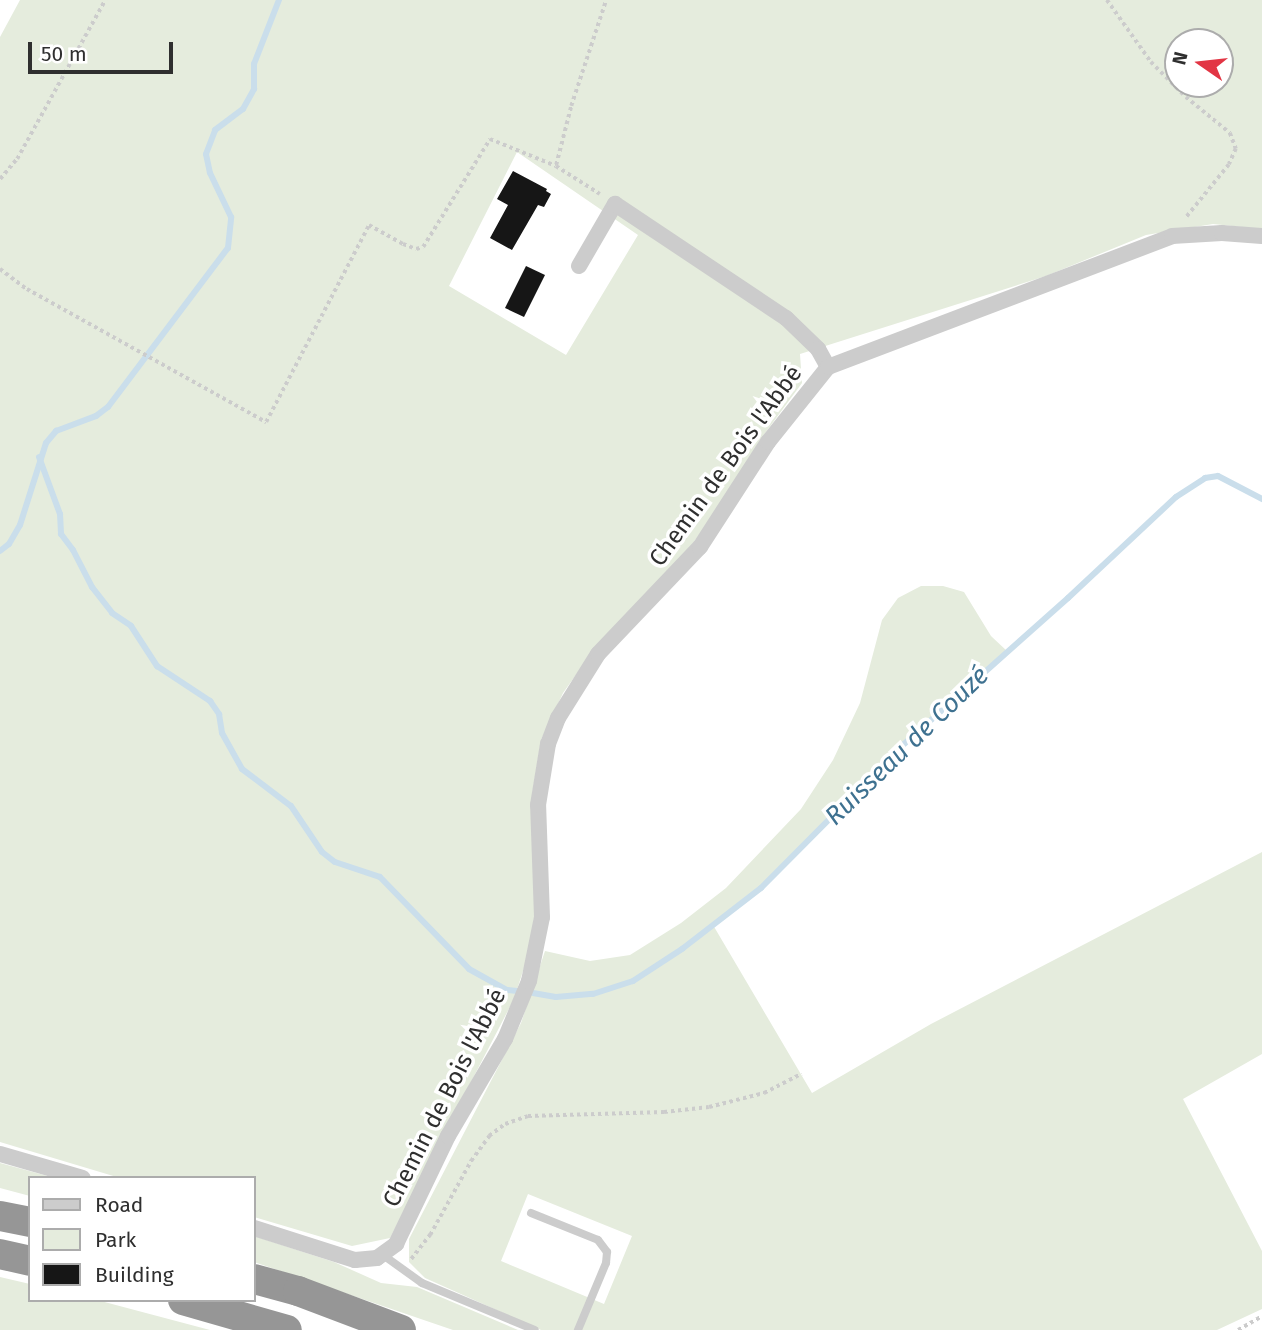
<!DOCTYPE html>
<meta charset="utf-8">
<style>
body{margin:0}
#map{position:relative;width:1262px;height:1330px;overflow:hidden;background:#fff;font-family:"Fira Sans",sans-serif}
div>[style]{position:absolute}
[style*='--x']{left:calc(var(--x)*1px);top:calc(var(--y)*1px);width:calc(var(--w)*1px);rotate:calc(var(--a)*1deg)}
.green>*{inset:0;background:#e5ecdd}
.stream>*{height:6px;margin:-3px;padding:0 3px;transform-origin:3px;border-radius:3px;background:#cadeeb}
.building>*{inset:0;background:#161616}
.path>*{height:3.5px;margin-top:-1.75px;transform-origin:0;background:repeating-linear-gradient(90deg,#ccc 0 3.5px,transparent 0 7px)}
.lane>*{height:8px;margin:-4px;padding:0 4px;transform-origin:4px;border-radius:4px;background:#ccc}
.street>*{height:16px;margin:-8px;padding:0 8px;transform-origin:8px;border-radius:8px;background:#ccc}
.highway>*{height:30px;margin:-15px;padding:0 15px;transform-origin:15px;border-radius:15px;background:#969696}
span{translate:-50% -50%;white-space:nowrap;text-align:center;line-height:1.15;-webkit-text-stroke:7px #fff;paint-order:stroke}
.street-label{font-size:24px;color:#2f2f2f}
.water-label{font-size:26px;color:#3e7190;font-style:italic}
.legend{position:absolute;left:28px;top:1176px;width:228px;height:126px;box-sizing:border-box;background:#fff;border:2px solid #acacac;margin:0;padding:9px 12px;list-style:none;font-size:21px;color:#2f2f2f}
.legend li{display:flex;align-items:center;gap:14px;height:35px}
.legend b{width:35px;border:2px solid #acacac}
.north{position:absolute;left:1164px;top:28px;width:70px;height:70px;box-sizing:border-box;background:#fff;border:2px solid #acacac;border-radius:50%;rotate:284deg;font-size:19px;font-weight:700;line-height:28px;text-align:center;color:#2f2f2f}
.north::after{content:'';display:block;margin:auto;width:24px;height:32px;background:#e23544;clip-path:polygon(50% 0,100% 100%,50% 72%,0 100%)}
.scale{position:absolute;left:28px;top:42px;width:145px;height:32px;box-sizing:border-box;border:4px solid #2f2f2f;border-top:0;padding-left:9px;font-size:21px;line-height:24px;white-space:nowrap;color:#2f2f2f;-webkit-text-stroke:5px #fff;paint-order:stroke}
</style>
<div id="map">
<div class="green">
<div style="clip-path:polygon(evenodd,20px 0,1262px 0,1262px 229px,1213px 224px,1146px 235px,1046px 276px,800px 354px,802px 383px,760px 440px,725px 499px,685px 554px,641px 604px,600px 641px,563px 693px,541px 740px,532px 795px,535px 910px,530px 949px,514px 999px,390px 1238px,352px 1246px,254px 1217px,254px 1178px,120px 1178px,0 1142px,0 37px,20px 0,1178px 42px,1220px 42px,1220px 84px,1178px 84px,1178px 42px,20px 0,517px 152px,638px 235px,566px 355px,449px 286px,517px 152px)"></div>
<div style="clip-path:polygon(evenodd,921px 586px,943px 586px,964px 592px,991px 636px,1008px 652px,903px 745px,761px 888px,713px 925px,812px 1093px,931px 1024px,1262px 852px,1262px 1054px,1183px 1099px,1262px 1251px,1262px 1309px,1217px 1330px,541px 1330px,425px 1278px,409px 1262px,409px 1239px,521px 1023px,545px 951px,590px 961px,630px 955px,681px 923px,726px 888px,801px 809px,833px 760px,860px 703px,882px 620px,898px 598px,921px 586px,528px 1194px,632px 1236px,604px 1304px,501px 1261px,528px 1194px)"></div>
<div style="clip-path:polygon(0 1163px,55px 1178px,30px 1178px,30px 1196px,0 1188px)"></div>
<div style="clip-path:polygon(254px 1236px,334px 1262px,381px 1283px,417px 1287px,518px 1330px,453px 1330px,254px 1262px)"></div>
<div style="clip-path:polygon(0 1277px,30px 1284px,30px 1300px,97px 1300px,210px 1330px,0 1330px)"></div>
</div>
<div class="stream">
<div style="--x:39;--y:457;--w:61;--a:69.8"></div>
<div style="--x:60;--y:514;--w:20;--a:87"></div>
<div style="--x:61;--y:534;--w:20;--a:53"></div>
<div style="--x:73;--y:550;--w:42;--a:62.8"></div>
<div style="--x:92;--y:587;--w:33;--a:52"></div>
<div style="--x:112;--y:613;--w:23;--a:34"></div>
<div style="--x:131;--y:626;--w:48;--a:57"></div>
<div style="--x:157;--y:666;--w:64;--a:33.4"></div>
<div style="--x:210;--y:701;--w:16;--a:55"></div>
<div style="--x:219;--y:714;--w:19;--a:81"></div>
<div style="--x:222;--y:733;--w:41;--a:60.9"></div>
<div style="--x:242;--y:769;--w:61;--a:37.1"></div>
<div style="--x:291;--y:806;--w:55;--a:56"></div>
<div style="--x:322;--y:852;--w:16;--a:38"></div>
<div style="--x:335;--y:862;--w:47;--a:18.4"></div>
<div style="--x:380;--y:877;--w:128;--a:45.9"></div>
<div style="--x:469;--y:969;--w:43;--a:28.9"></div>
<div style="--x:507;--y:990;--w:10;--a:6"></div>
<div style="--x:0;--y:551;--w:11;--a:-38"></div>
<div style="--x:9;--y:544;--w:22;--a:-60"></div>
<div style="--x:20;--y:525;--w:86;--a:-72.4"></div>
<div style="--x:46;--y:443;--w:16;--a:-50"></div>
<div style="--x:56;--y:431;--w:43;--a:-20.6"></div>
<div style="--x:96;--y:416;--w:15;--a:-37"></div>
<div style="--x:108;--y:407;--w:199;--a:-53"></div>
<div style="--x:228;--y:248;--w:31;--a:-84"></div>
<div style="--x:231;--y:217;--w:49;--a:-115.5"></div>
<div style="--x:210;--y:173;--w:19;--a:-102"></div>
<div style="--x:206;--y:154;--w:26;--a:-69"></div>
<div style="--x:215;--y:130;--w:35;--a:-37"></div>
<div style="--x:243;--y:109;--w:23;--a:-61"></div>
<div style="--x:254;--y:89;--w:25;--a:-90"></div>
<div style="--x:254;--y:64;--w:69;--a:-68.7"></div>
<div style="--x:533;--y:993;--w:23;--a:10"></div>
<div style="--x:556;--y:997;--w:37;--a:-5"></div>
<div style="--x:593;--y:994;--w:42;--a:-18"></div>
<div style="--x:633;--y:981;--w:59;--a:-33.1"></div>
<div style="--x:682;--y:949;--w:100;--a:-37.7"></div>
<div style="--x:761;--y:888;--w:202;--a:-45.2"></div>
<div style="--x:903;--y:745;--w:221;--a:-41.7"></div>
<div style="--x:1068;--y:598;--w:148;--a:-43.1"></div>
<div style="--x:1176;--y:497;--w:35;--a:-33"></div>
<div style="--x:1205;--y:478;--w:13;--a:-9"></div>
<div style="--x:1218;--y:476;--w:50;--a:27.6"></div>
</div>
<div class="building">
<div style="clip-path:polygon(513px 171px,547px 189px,546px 191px,551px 194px,544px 207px,538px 205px,512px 250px,490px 238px,508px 205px,497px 199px)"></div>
<div style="clip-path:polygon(526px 266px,545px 275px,524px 317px,505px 308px)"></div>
</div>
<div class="path">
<div style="--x:1107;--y:0;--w:76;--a:54.6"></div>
<div style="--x:1151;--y:62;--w:49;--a:45"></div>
<div style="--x:1186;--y:97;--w:57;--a:39.3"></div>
<div style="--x:1230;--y:133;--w:17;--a:69"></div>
<div style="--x:1236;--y:149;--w:17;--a:114"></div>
<div style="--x:1229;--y:165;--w:68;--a:129.1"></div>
<div style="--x:556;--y:165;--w:61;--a:-75.7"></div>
<div style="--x:571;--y:106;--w:112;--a:-71.7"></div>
<div style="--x:0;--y:179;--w:26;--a:-50"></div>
<div style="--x:17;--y:159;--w:182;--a:-61"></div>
<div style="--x:0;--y:269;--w:34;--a:37"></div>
<div style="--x:27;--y:289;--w:274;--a:29.1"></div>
<div style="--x:266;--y:422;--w:222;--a:-62.4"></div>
<div style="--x:369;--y:225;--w:39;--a:29"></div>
<div style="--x:403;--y:244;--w:14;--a:21"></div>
<div style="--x:416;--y:249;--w:7;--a:-16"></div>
<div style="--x:423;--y:247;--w:127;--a:-58.2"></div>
<div style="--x:490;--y:139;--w:71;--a:22.2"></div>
<div style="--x:556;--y:166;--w:52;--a:32.5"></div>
<div style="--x:411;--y:1259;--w:31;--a:-52"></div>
<div style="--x:430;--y:1235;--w:85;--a:-61"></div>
<div style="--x:471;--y:1161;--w:31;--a:-54"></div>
<div style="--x:489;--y:1136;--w:20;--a:-37"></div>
<div style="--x:505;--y:1124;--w:24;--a:-19"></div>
<div style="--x:528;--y:1116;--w:136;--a:-1.7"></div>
<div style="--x:664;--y:1112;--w:45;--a:-6.3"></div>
<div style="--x:709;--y:1107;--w:57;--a:-14.3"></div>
<div style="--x:764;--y:1093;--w:42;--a:-27.2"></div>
<div style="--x:1238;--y:1330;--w:28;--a:-30"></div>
</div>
<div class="lane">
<div style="--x:531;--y:1213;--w:72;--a:21.9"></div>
<div style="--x:598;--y:1240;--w:15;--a:53"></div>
<div style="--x:607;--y:1252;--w:11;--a:95"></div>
<div style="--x:606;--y:1263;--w:73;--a:112.7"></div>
<div style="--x:383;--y:1255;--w:48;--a:35.7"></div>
<div style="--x:422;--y:1283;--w:122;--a:22.6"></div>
</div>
<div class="street">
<div style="--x:579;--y:266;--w:72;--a:-59.9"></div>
<div style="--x:615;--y:204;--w:206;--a:33.7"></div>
<div style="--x:786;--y:318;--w:45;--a:44.1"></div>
<div style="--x:818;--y:349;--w:21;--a:61"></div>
<div style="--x:0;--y:1154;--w:86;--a:16.1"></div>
<div style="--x:254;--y:1228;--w:106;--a:17.6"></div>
<div style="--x:355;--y:1260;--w:22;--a:-5"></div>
<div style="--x:377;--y:1258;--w:24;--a:-36"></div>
<div style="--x:396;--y:1244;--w:120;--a:-64.3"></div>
<div style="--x:448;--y:1136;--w:113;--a:-59.6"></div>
<div style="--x:505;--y:1039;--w:63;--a:-67.5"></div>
<div style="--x:529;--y:981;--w:65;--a:-78.5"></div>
<div style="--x:542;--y:917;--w:112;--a:-92"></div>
<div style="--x:538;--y:805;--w:62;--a:-80.7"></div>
<div style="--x:548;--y:744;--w:28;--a:-69"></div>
<div style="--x:558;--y:718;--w:75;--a:-58"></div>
<div style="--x:598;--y:654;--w:148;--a:-46.4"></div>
<div style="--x:700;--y:547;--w:125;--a:-57.1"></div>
<div style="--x:768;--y:442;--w:96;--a:-51.3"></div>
<div style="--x:828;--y:367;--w:368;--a:-20.8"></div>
<div style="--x:1172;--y:236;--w:50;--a:-3.4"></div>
<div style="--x:1222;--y:233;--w:40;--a:4.3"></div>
</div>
<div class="highway">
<div style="--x:0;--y:1216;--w:31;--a:11"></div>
<div style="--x:0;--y:1254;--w:31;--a:13"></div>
<div style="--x:254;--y:1279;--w:46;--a:15.3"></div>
<div style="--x:298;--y:1291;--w:110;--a:20.7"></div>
<div style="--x:183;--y:1300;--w:108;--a:16.1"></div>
</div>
<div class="street-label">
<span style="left:726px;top:466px;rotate:-54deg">Chemin de Bois l'Abbé</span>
<span style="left:445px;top:1098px;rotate:-63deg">Chemin de Bois l'Abbé</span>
</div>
<div class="water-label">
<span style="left:907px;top:746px;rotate:-44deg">Ruisseau de Couzé</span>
</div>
<ul class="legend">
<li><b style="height:9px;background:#ccc"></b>Road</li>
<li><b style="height:19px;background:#e5ecdd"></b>Park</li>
<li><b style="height:19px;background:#161616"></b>Building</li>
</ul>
<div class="north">N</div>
<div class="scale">50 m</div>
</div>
